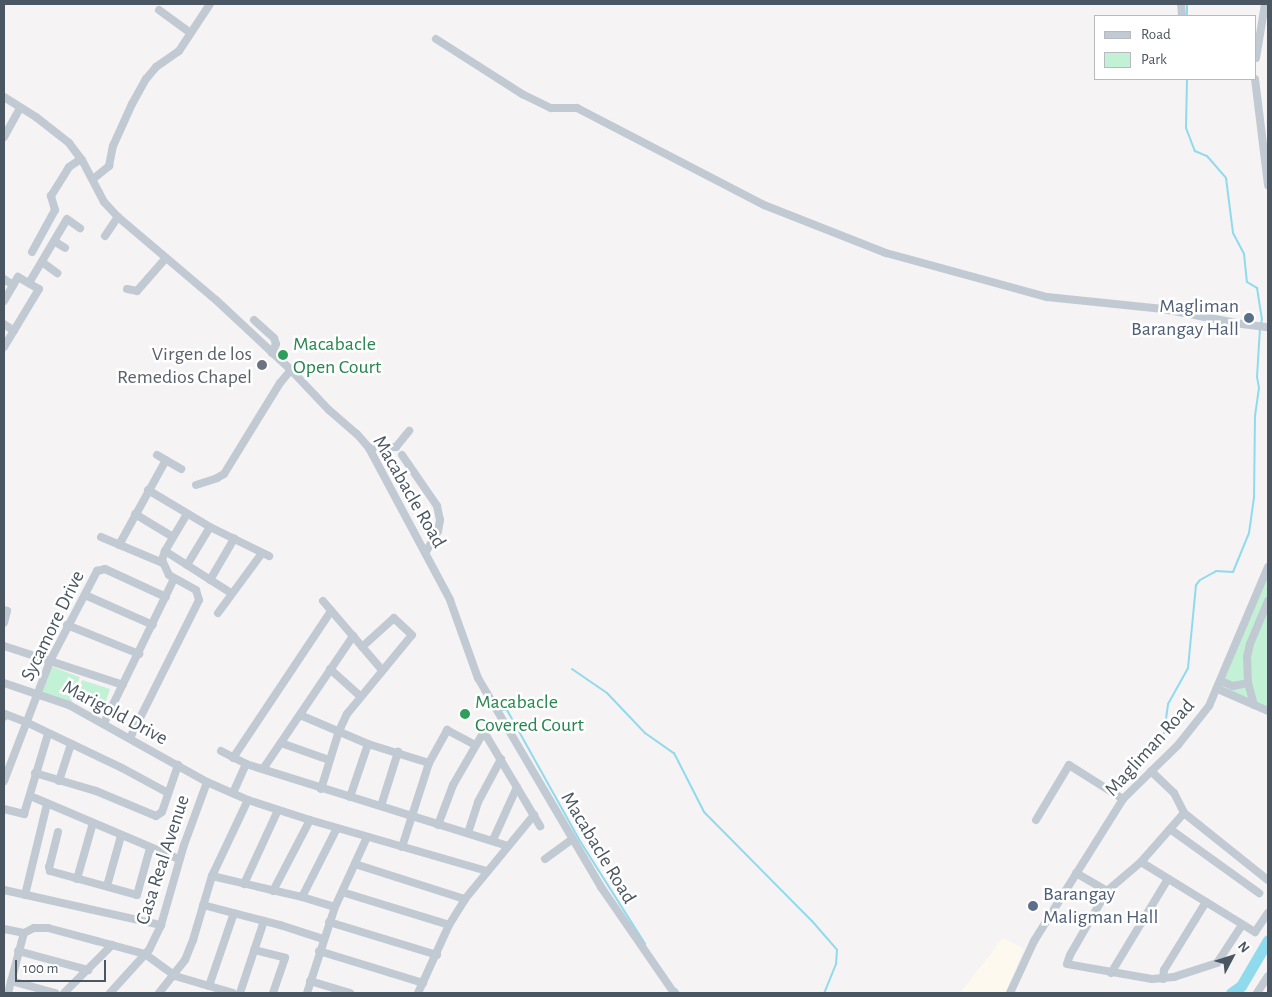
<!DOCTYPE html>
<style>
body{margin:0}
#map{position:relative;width:1272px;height:997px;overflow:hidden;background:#f5f3f3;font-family:"Alegreya Sans",sans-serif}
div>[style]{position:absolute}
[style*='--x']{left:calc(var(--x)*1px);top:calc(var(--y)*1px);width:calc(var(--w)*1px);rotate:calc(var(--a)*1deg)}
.commercial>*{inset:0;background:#fdf9ef}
.green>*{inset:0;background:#c3f1d5}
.stream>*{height:2px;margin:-1px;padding:0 1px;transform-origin:1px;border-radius:1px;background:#90daee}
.river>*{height:11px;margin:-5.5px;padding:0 5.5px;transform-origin:5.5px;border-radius:5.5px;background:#90daee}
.minor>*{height:8px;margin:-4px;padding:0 4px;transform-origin:4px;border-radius:4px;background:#c1cad2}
.dots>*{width:14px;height:14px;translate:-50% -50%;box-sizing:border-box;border:2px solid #fff;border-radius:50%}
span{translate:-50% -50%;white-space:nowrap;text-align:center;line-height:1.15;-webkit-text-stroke:5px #fff;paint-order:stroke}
.service-label{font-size:20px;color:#4e5e75}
.right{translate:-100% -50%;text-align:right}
.left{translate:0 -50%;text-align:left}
.leisure-label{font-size:20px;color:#27864d}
.worship-label{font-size:20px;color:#5b616d}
.street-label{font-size:20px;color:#4a5661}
.frame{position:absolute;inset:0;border:5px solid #4a5661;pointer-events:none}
.legend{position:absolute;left:1094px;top:15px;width:162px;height:65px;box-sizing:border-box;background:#fff;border:1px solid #b7bbc0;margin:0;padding:6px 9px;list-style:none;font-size:15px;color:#4a5661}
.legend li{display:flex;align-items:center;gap:10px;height:25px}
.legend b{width:25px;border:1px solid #b7bbc0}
.north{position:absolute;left:1207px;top:932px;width:50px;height:50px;-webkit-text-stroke:4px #fff;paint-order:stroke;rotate:50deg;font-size:14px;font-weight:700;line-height:20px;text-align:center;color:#4a5661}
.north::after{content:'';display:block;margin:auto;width:18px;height:22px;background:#4a5661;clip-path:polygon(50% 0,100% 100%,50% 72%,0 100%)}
.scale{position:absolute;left:15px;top:960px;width:91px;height:22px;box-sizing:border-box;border:2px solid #4a5661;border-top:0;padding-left:6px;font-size:15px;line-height:18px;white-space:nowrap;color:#4a5661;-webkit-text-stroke:4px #fff;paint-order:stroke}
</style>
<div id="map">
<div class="commercial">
<div style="clip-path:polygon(1003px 938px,1024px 949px,1005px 993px,960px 993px)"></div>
</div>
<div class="green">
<div style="clip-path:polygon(1268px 567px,1268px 715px,1217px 693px)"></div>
<div style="clip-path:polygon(50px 666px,80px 677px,71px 702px,41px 692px)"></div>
<div style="clip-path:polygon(82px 680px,110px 689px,105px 704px,77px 694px)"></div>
</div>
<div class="stream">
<div style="--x:1187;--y:4;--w:12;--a:90"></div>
<div style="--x:1187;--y:79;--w:49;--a:91.2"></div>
<div style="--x:1186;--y:128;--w:25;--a:69"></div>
<div style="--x:1195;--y:151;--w:13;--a:23"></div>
<div style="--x:1207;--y:156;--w:29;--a:49"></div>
<div style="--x:1226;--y:178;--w:55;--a:82.7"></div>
<div style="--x:1233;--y:233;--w:24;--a:62"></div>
<div style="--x:1244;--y:254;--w:28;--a:84"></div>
<div style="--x:1247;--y:282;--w:12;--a:31"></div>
<div style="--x:1257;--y:288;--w:31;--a:81"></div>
<div style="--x:1262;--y:319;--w:5;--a:101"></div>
<div style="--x:572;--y:669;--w:42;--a:34.4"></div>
<div style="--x:607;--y:693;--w:55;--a:46.5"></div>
<div style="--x:645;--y:733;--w:35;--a:35"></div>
<div style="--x:674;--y:753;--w:66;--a:63"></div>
<div style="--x:704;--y:812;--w:153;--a:45.3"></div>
<div style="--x:812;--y:921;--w:38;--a:49"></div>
<div style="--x:837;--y:950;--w:14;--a:94"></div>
<div style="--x:836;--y:964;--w:31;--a:112"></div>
<div style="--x:501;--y:710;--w:6;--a:0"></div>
<div style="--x:507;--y:710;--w:150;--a:60.9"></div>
<div style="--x:580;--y:841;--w:122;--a:57.7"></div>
<div style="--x:1164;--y:733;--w:29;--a:-82"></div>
<div style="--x:1168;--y:704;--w:41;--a:-60.9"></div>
<div style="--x:1188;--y:668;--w:83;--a:-84.5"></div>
<div style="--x:1196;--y:585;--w:6;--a:-51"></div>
<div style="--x:1200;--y:580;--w:18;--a:-29"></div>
<div style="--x:1216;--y:571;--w:17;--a:3"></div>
<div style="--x:1233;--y:572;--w:42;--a:-67.7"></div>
<div style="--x:1249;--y:533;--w:35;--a:-82"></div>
<div style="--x:1254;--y:498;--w:82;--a:-89.3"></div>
<div style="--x:1255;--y:416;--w:28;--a:-82"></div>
<div style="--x:1259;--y:388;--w:11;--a:-100"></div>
<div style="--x:1257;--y:377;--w:49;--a:-86.5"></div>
<div style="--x:676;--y:989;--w:5;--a:53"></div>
</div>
<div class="river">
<div style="--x:1231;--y:993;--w:12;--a:-35"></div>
<div style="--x:1241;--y:986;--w:53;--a:-59.6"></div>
</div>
<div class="minor">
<div style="--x:1181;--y:4;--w:12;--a:85"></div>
<div style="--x:159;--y:10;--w:39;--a:36"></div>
<div style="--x:436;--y:39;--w:102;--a:32.6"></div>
<div style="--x:522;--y:94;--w:32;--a:26"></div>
<div style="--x:551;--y:108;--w:26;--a:0"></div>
<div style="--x:577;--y:108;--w:211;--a:27.4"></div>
<div style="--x:764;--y:205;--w:131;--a:21.5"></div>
<div style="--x:886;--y:253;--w:167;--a:15.3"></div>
<div style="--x:1047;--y:297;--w:117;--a:5.9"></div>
<div style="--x:1163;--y:309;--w:80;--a:10.8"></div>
<div style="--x:1242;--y:324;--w:26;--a:7"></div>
<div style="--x:1256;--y:58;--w:55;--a:-80.5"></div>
<div style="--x:1255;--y:79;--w:107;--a:83"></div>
<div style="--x:4;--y:97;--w:38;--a:32"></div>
<div style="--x:36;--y:117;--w:42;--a:38.2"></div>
<div style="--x:69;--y:143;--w:21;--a:53"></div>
<div style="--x:82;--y:160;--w:47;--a:62.4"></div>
<div style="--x:104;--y:202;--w:21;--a:47"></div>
<div style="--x:118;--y:217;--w:128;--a:40.3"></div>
<div style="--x:216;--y:300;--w:103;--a:43"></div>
<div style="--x:291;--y:370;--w:55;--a:46.5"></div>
<div style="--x:329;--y:410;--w:37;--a:41"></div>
<div style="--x:357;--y:434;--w:18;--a:49"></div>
<div style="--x:369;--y:448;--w:172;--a:61.9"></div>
<div style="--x:450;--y:600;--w:83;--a:70.3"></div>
<div style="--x:478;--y:678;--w:243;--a:59.5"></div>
<div style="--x:601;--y:887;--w:129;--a:55.4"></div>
<div style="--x:4;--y:137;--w:33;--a:-61"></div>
<div style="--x:93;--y:179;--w:21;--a:-39"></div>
<div style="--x:109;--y:166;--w:20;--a:-79"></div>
<div style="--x:113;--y:146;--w:46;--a:-65.7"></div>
<div style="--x:132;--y:104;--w:29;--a:-61"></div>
<div style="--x:146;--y:79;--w:16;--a:-50"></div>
<div style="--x:156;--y:67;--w:28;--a:-35"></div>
<div style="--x:179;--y:51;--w:56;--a:-56.6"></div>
<div style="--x:105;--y:236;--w:23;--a:-56"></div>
<div style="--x:54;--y:241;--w:13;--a:32"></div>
<div style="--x:32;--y:252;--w:48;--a:-61.3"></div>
<div style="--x:55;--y:210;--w:15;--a:-106"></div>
<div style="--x:51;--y:196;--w:34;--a:-58"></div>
<div style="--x:69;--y:167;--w:14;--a:-34"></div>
<div style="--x:42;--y:262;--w:19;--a:36"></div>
<div style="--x:4;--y:279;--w:11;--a:34"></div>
<div style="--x:29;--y:283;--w:74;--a:-59.3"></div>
<div style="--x:67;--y:219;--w:16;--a:35"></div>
<div style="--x:127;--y:289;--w:10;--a:11"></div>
<div style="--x:137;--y:291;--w:44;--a:-48.7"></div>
<div style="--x:4;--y:301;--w:28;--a:-60"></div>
<div style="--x:18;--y:277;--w:24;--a:30"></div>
<div style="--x:39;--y:289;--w:68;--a:121.1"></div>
<div style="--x:254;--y:320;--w:27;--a:42"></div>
<div style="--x:274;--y:338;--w:6;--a:72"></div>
<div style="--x:276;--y:344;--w:10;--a:114"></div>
<div style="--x:4;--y:324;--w:12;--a:35"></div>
<div style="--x:369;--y:448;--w:27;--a:-2"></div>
<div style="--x:396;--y:447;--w:21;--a:-51"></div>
<div style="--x:157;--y:455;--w:28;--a:30"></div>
<div style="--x:402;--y:455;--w:62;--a:55.5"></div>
<div style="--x:437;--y:506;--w:14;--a:78"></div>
<div style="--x:440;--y:520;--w:11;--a:100"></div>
<div style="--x:438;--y:531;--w:24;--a:120"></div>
<div style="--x:196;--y:485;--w:22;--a:-18"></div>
<div style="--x:217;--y:478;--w:8;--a:-30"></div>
<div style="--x:224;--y:474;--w:107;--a:-58.4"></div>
<div style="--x:280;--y:383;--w:17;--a:-50"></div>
<div style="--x:148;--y:490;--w:72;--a:30.8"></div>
<div style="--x:210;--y:527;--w:66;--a:26.2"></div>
<div style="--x:135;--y:514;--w:44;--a:31.2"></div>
<div style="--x:101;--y:537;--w:67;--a:22.8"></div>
<div style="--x:119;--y:545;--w:97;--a:-61.1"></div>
<div style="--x:165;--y:551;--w:78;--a:32.5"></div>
<div style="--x:187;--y:565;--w:44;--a:-58.8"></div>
<div style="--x:210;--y:580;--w:48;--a:-59.7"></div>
<div style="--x:85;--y:595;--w:74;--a:23.8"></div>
<div style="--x:323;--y:601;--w:91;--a:49.5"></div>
<div style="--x:4;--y:610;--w:3;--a:18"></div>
<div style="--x:7;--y:611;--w:12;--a:104"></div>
<div style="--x:218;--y:613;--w:74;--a:-53.7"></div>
<div style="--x:67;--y:625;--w:78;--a:21.9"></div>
<div style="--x:4;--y:646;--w:125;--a:18.1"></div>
<div style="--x:330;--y:669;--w:40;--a:42"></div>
<div style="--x:1221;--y:681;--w:13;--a:23"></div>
<div style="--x:1233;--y:686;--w:15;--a:-11"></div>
<div style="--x:4;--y:683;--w:69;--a:18.7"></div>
<div style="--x:69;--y:705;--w:158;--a:29.2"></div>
<div style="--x:207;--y:782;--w:45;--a:23.7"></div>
<div style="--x:248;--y:800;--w:65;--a:17.9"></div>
<div style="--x:310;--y:820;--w:184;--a:16.1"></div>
<div style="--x:1218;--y:689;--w:55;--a:23.7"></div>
<div style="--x:1254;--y:705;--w:23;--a:-105"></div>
<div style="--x:1248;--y:683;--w:26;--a:-92"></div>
<div style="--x:1247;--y:657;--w:13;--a:-77"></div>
<div style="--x:1250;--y:644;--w:47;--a:-67.3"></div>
<div style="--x:300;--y:715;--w:74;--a:23.1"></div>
<div style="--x:368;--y:744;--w:64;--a:17.3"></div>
<div style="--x:4;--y:717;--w:3;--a:-72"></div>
<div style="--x:5;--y:714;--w:25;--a:21"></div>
<div style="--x:28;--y:723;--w:104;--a:25.6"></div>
<div style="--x:122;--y:768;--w:52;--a:28.5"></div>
<div style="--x:104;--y:723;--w:158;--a:-64.1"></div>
<div style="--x:130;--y:738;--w:154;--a:-63.4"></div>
<div style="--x:199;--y:600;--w:10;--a:-107"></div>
<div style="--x:196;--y:590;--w:31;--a:-151"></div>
<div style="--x:169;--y:575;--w:17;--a:-115"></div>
<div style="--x:162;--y:560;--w:9;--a:-72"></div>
<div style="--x:165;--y:551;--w:43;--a:-59.3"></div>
<div style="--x:281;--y:743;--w:51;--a:19.5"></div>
<div style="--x:221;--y:751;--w:28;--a:27"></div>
<div style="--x:233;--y:758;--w:177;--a:-56.3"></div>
<div style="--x:263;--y:769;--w:161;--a:-55.9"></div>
<div style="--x:1151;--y:771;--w:32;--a:44"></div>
<div style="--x:1174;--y:793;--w:22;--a:63"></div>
<div style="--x:35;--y:773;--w:64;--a:16.4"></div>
<div style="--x:96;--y:791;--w:65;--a:22.6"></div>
<div style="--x:156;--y:816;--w:7;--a:-34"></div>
<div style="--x:162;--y:812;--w:50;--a:-71.2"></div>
<div style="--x:4;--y:781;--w:129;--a:-69"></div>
<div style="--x:50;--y:661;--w:102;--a:-62.4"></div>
<div style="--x:97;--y:571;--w:8;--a:-14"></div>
<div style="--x:105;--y:569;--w:67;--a:24.7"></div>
<div style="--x:59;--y:781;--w:39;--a:-72"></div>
<div style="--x:321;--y:789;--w:61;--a:-72.8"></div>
<div style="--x:339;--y:731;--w:19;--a:-65"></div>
<div style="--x:347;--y:714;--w:102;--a:-50.6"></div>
<div style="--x:412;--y:635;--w:25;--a:-137"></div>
<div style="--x:394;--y:618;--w:43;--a:137.8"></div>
<div style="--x:233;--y:793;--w:32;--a:-66"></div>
<div style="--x:246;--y:764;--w:274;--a:17.4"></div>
<div style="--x:350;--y:797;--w:56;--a:-71.2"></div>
<div style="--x:35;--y:798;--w:156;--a:23"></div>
<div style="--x:381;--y:806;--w:57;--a:-72.5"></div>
<div style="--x:4;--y:809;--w:21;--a:14"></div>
<div style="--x:24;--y:814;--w:84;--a:-73.3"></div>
<div style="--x:1036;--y:820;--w:64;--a:-59"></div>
<div style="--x:1069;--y:765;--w:64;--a:32.2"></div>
<div style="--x:438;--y:825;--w:43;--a:-69.4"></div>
<div style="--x:453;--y:785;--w:58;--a:-59.9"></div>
<div style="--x:482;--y:735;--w:5;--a:22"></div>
<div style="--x:487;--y:737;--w:104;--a:59.2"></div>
<div style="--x:1170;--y:829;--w:110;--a:35.7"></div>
<div style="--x:58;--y:832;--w:36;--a:104"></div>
<div style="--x:49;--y:867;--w:4;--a:76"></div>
<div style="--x:50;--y:871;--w:90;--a:15.4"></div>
<div style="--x:137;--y:895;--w:49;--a:-74.5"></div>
<div style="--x:468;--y:833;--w:33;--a:-72"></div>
<div style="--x:478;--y:802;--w:49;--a:-61.9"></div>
<div style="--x:493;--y:840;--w:58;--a:-65.6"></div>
<div style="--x:402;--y:847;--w:88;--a:-72.2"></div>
<div style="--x:429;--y:763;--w:38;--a:-61"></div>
<div style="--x:447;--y:730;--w:32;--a:28"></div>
<div style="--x:545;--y:859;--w:34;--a:-36"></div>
<div style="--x:1141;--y:862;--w:134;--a:31.6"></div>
<div style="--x:1255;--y:932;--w:23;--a:-56"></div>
<div style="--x:355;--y:864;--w:115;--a:17.7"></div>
<div style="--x:1076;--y:873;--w:36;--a:30"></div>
<div style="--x:212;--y:876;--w:92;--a:13.1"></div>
<div style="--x:302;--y:897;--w:34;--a:17"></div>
<div style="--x:77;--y:879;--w:58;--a:-74.1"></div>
<div style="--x:244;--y:884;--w:81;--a:-65.3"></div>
<div style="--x:107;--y:886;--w:52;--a:-74.4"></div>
<div style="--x:4;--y:890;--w:161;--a:12.6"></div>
<div style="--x:273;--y:891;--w:80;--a:-62.5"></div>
<div style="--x:342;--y:892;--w:112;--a:17.1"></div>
<div style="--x:25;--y:895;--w:94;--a:-76.4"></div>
<div style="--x:302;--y:897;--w:77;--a:-63.1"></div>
<div style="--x:203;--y:905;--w:80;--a:14.6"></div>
<div style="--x:280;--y:925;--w:45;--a:18"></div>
<div style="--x:329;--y:922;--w:113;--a:17"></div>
<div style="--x:1242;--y:925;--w:45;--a:123.3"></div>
<div style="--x:1217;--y:963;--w:45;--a:162"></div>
<div style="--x:1174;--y:977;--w:22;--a:175"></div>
<div style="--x:1152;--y:979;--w:86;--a:-170"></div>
<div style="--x:1067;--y:964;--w:9;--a:-72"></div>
<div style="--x:1070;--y:955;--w:74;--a:-60"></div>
<div style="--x:1107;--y:891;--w:45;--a:-40.5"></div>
<div style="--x:1141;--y:862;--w:65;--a:-48.7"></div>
<div style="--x:1184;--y:813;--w:107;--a:38.6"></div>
<div style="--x:4;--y:929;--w:20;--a:11"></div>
<div style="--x:24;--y:933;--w:11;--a:-27"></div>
<div style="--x:34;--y:928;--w:14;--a:0"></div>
<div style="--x:48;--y:928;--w:51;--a:14.9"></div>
<div style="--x:97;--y:941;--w:50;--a:15.2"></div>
<div style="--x:145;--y:954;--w:37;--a:36"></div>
<div style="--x:175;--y:976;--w:60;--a:16.3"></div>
<div style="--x:254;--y:950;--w:32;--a:14"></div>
<div style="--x:285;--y:958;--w:37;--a:109"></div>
<div style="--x:18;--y:951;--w:73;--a:15.2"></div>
<div style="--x:319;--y:951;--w:109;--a:17.1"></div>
<div style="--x:1111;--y:973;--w:110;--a:-58.8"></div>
<div style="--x:1163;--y:979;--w:9;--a:-84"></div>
<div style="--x:1164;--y:970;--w:80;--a:-58.3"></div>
<div style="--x:11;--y:981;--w:46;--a:15.3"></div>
<div style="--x:310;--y:981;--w:42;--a:16.7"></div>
<div style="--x:209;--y:986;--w:77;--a:-71.1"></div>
<div style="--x:8;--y:993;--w:62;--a:-75.1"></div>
<div style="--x:64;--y:993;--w:68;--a:-45"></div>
<div style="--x:110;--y:993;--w:58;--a:-47.8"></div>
<div style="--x:149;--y:950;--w:28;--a:-64"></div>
<div style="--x:161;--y:925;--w:83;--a:-74"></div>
<div style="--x:184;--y:845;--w:67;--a:-69.9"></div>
<div style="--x:159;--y:993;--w:42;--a:-51.8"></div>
<div style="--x:185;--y:960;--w:22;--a:-68"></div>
<div style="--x:193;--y:940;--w:67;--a:-73.5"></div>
<div style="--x:212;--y:876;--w:84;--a:-64.7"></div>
<div style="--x:240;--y:993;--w:76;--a:-71.6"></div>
<div style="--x:307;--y:993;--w:90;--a:-72"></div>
<div style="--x:335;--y:907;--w:77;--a:-65.4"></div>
<div style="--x:418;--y:993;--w:75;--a:-65.5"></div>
<div style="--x:449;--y:925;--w:31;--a:-58"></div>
<div style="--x:465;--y:899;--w:109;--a:-50.6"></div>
<div style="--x:1010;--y:993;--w:57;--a:-65.2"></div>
<div style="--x:1034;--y:941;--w:168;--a:-57.9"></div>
<div style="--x:1123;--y:799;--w:77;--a:-44.5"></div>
<div style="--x:1178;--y:745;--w:50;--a:-51.5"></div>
<div style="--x:1209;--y:706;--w:151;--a:-67"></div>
<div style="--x:1257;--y:993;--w:20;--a:-57"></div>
</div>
<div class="dots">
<div style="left:1249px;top:318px;background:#5c6f8a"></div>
<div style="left:283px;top:355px;background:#2e9e5b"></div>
<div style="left:262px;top:365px;background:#6b7280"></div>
<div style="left:465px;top:714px;background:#2e9e5b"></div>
<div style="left:1033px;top:906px;background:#5c6f8a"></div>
</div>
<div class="service-label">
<span class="right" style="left:1239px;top:318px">Magliman<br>Barangay Hall</span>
<span class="left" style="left:1043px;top:906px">Barangay<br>Maligman Hall</span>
</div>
<div class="leisure-label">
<span class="left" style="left:293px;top:356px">Macabacle<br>Open Court</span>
<span class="left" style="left:475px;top:714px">Macabacle<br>Covered Court</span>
</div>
<div class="worship-label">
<span class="right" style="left:252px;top:366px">Virgen de los<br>Remedios Chapel</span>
</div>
<div class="street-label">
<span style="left:409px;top:492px;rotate:60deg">Macabacle Road</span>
<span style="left:53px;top:626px;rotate:-64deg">Sycamore Drive</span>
<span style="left:115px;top:713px;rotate:28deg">Marigold Drive</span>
<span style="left:1150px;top:748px;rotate:-48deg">Magliman Road</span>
<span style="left:598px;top:848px;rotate:59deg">Macabacle Road</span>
<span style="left:163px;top:860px;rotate:-72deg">Casa Real Avenue</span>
</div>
<div class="frame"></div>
<ul class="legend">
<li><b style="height:6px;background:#c1cad2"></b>Road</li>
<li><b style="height:14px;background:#c3f1d5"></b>Park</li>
</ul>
<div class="north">N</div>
<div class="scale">100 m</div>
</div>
